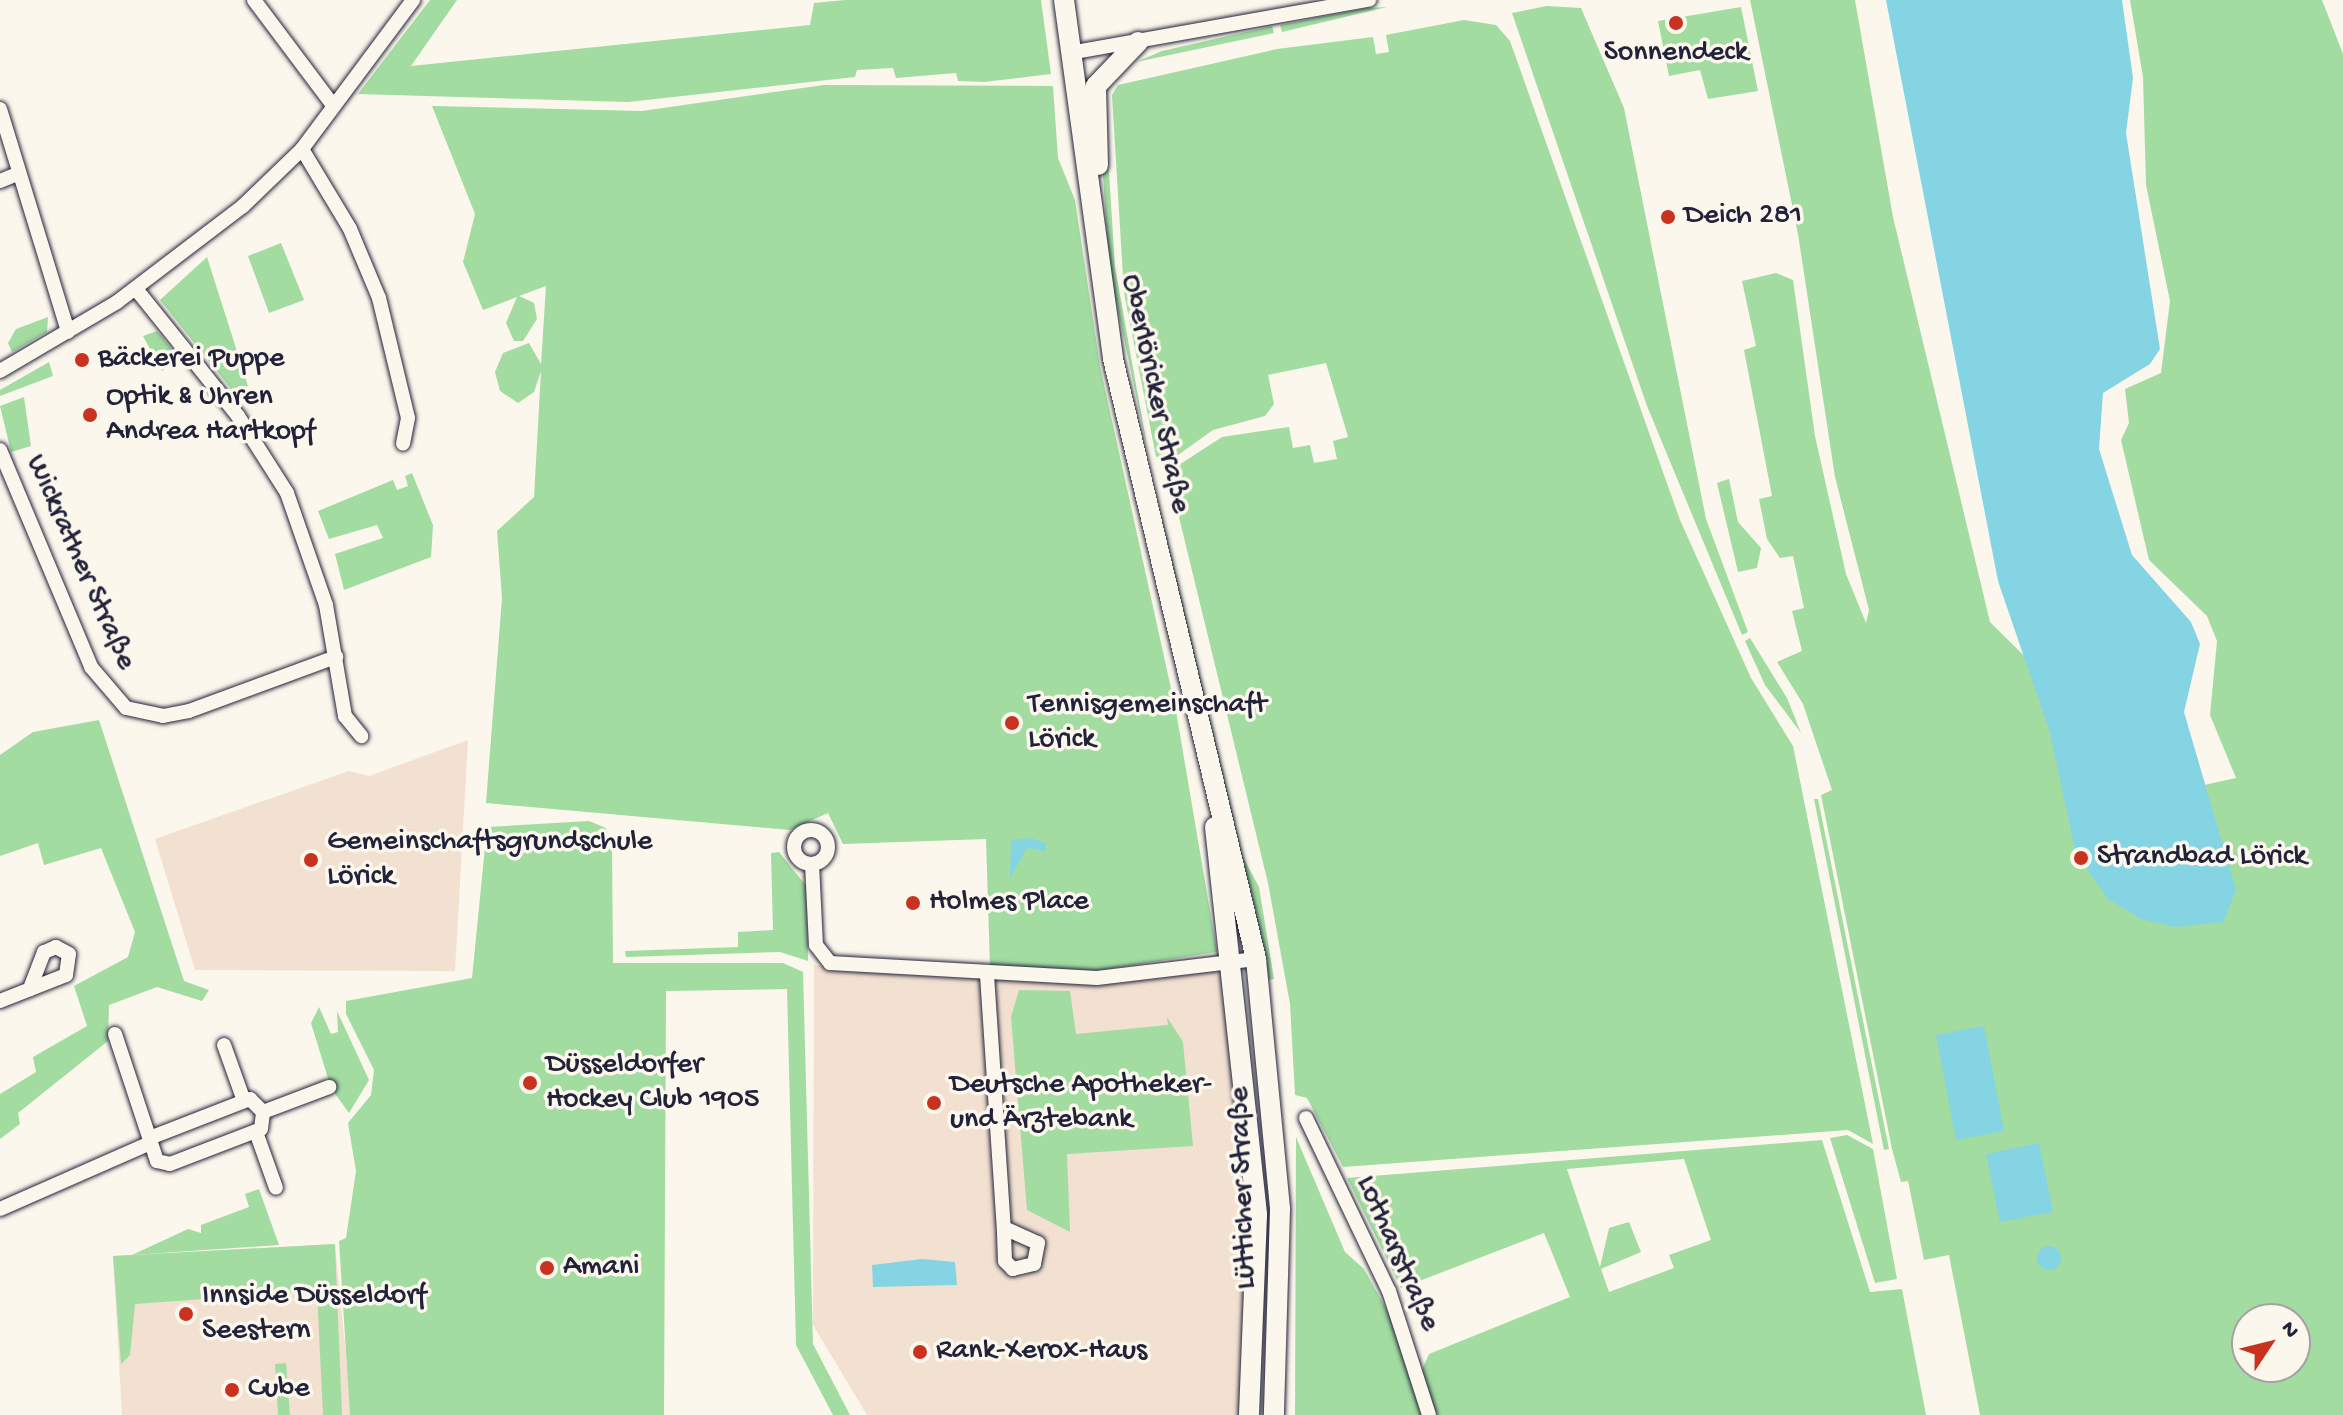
<!DOCTYPE html>
<meta charset="utf-8">
<style>
body{margin:0}
#map{position:relative;width:2343px;height:1415px;overflow:hidden;background:#fbf7ec;font-family:"Gochi Hand",sans-serif}
div>[style]{position:absolute}
[style*='--x']{left:calc(var(--x)*1px);top:calc(var(--y)*1px);width:calc(var(--w)*1px);rotate:calc(var(--a)*1deg)}
.built>*{inset:0;background:#f2e0d0}
.green>*{inset:0;background:#a2dca1}
.water>*{inset:0;background:#85d4e3}
.round{border-radius:50%}
.roads{filter:drop-shadow(0 0 2px #22223b) drop-shadow(0 0 2px #22223b)}
.minor>*{height:14px;margin:-7px;padding:0 7px;transform-origin:7px;border-radius:7px;background:#fbf7ec}
.minor>.ring{margin:-7px;padding:0;box-sizing:content-box;background:none;border:14px solid #fbf7ec;border-radius:50%}
.secondary>*{height:20px;margin:-10px;padding:0 10px;transform-origin:10px;border-radius:10px;background:#fbf7ec}
.dots>*{width:22px;height:22px;translate:-50% -50%;box-sizing:border-box;border:4px solid #fbf7ec;border-radius:50%}
span{translate:-50% -50%;white-space:nowrap;text-align:center;line-height:1.15;-webkit-text-stroke:7px #fbf7ec;paint-order:stroke}
.poi-label{font-size:30px;color:#22223b}
.left{translate:0 -50%;text-align:left}
.street-label{font-size:30px;color:#22223b}
.north{position:absolute;left:2231px;top:1303px;width:80px;height:80px;box-sizing:border-box;background:#fbf7ec;border:2px solid #a4a2a5;border-radius:50%;rotate:55deg;font-size:22px;font-weight:700;line-height:32px;text-align:center;color:#22223b}
.north::after{content:'';display:block;margin:auto;width:28px;height:36px;background:#c8321e;clip-path:polygon(50% 0,100% 100%,50% 72%,0 100%)}
</style>
<div id="map">
<div class="built">
<div style="clip-path:polygon(468px 740px,455px 971px,195px 970px,155px 839px,349px 771px,369px 776px)"></div>
<div style="clip-path:polygon(814px 965px,990px 977px,1212px 970px,1233px 985px,1253px 1284px,1244px 1415px,867px 1415px,813px 1325px)"></div>
<div style="clip-path:polygon(335px 1244px,352px 1415px,122px 1415px,113px 1256px)"></div>
</div>
<div class="green">
<div style="clip-path:polygon(430px 0,457px 0,411px 66px,810px 25px,814px 3px,845px 0,1041px 0,1051px 74px,984px 82px,958px 81px,956px 73px,896px 78px,893px 68px,857px 70px,855px 77px,628px 102px,358px 94px)"></div>
<div style="clip-path:polygon(evenodd,1750px 0,1855px 0,1893px 217px,1990px 622px,2163px 794px,2236px 778px,2210px 715px,2217px 641px,2207px 616px,2149px 560px,2121px 440px,2129px 423px,2125px 389px,2161px 373px,2170px 301px,2146px 185px,2143px 77px,2130px 0,2322px 0,2343px 54px,2343px 1415px,1980px 1415px,1949px 1255px,1924px 1260px,1908px 1181px,1901px 1182px,1892px 1149px,1821px 795px,1832px 790px,1803px 704px,1777px 662px,1802px 651px,1792px 611px,1804px 608px,1793px 556px,1780px 558px,1767px 539px,1759px 499px,1772px 496px,1744px 350px,1756px 346px,1742px 281px,1776px 273px,1793px 280px,1815px 436px,1846px 574px,1866px 623px,1869px 610px,1835px 477px,1798px 234px,1750px 0,2247px 1319px,2295px 1319px,2295px 1367px,2247px 1367px,2247px 1319px)"></div>
<div style="clip-path:polygon(1547px 6px,1581px 8px,1624px 108px,1706px 519px,1748px 632px,1742px 635px,1647px 406px,1512px 13px)"></div>
<div style="clip-path:polygon(1387px 7px,1282px 32px,1280px 25px,1367px 8px)"></div>
<div style="clip-path:polygon(1741px 7px,1758px 91px,1708px 99px,1700px 70px,1669px 76px,1658px 21px)"></div>
<div style="clip-path:polygon(1464px 20px,1496px 25px,1510px 41px,1680px 520px,1751px 678px,1793px 746px,1873px 1144px,1848px 1130px,1343px 1167px,1307px 1098px,1295px 1095px,1290px 1004px,1268px 883px,1168px 472px,1222px 437px,1289px 427px,1293px 448px,1310px 445px,1314px 463px,1337px 459px,1333px 441px,1348px 437px,1326px 363px,1268px 375px,1274px 404px,1265px 416px,1213px 430px,1178px 455px,1156px 457px,1124px 293px,1112px 95px,1118px 85px,1277px 49px,1373px 37px,1376px 54px,1389px 52px,1386px 35px)"></div>
<div style="clip-path:polygon(1272px 26px,1274px 33px,1136px 62px,1162px 51px)"></div>
<div style="clip-path:polygon(824px 85px,1053px 86px,1058px 158px,1075px 200px,1100px 366px,1176px 711px,1217px 952px,1095px 971px,990px 967px,986px 839px,843px 844px,828px 813px,790px 830px,486px 803px,502px 598px,497px 531px,534px 497px,541px 371px,534px 392px,518px 403px,500px 391px,495px 372px,503px 353px,529px 343px,541px 364px,546px 286px,519px 296px,534px 303px,537px 319px,523px 341px,514px 341px,506px 323px,517px 297px,483px 310px,463px 262px,475px 214px,432px 106px,642px 111px)"></div>
<div style="clip-path:polygon(1099px 113px,1106px 125px,1115px 267px,1148px 452px,1109px 268px)"></div>
<div style="clip-path:polygon(281px 243px,304px 300px,269px 313px,248px 256px)"></div>
<div style="clip-path:polygon(207px 257px,248px 386px,232px 390px,160px 300px)"></div>
<div style="clip-path:polygon(48px 317px,47px 332px,12px 352px,8px 343px,16px 329px)"></div>
<div style="clip-path:polygon(157px 331px,180px 359px,162px 371px,143px 336px)"></div>
<div style="clip-path:polygon(49px 362px,53px 376px,0 396px,0 390px)"></div>
<div style="clip-path:polygon(24px 397px,31px 446px,11px 452px,0 406px)"></div>
<div style="clip-path:polygon(412px 473px,433px 525px,431px 557px,344px 590px,335px 554px,383px 538px,377px 525px,329px 539px,318px 511px,393px 480px,397px 490px,408px 486px,405px 476px)"></div>
<div style="clip-path:polygon(1153px 478px,1243px 857px,1259px 887px,1274px 979px,1268px 980px)"></div>
<div style="clip-path:polygon(1729px 479px,1738px 522px,1761px 548px,1757px 568px,1738px 572px,1717px 483px)"></div>
<div style="clip-path:polygon(1750px 638px,1787px 698px,1801px 733px,1765px 685px,1745px 641px)"></div>
<div style="clip-path:polygon(99px 720px,184px 981px,209px 990px,202px 1001px,157px 987px,109px 1005px,108px 1041px,18px 1113px,20px 1124px,0 1139px,0 1094px,36px 1072px,33px 1057px,87px 1026px,74px 986px,128px 957px,135px 932px,101px 848px,44px 865px,38px 843px,0 856px,0 755px,33px 732px)"></div>
<div style="clip-path:polygon(1814px 799px,1818px 799px,1889px 1149px,1884px 1150px)"></div>
<div style="clip-path:polygon(589px 821px,606px 828px,612px 844px,613px 963px,783px 963px,803px 972px,813px 1344px,850px 1415px,833px 1415px,796px 1345px,787px 989px,666px 991px,664px 1415px,350px 1415px,339px 1241px,346px 1238px,356px 1171px,348px 1123px,371px 1095px,374px 1070px,346px 1014px,346px 1001px,472px 978px,487px 827px)"></div>
<div style="clip-path:polygon(779px 852px,807px 887px,808px 961px,780px 952px,626px 957px,625px 951px,738px 947px,738px 932px,773px 930px,771px 853px)"></div>
<div style="clip-path:polygon(1019px 990px,1070px 991px,1076px 1034px,1168px 1025px,1167px 1017px,1183px 1042px,1193px 1146px,1067px 1154px,1070px 1232px,1027px 1210px,1011px 1017px)"></div>
<div style="clip-path:polygon(319px 1007px,331px 1034px,338px 1032px,337px 1011px,369px 1080px,349px 1113px,331px 1088px,311px 1023px)"></div>
<div style="clip-path:polygon(1847px 1135px,1873px 1149px,1897px 1279px,1875px 1283px,1830px 1138px)"></div>
<div style="clip-path:polygon(1296px 1137px,1345px 1252px,1364px 1269px,1408px 1348px,1426px 1415px,1295px 1415px)"></div>
<div style="clip-path:polygon(evenodd,1822px 1140px,1870px 1292px,1902px 1289px,1926px 1415px,1433px 1415px,1421px 1372px,1429px 1354px,1570px 1297px,1544px 1233px,1401px 1288px,1347px 1178px,1822px 1140px,1684px 1159px,1711px 1240px,1669px 1255px,1674px 1268px,1609px 1292px,1601px 1269px,1641px 1252px,1629px 1222px,1609px 1228px,1600px 1267px,1567px 1169px,1684px 1159px)"></div>
<div style="clip-path:polygon(259px 1189px,279px 1245px,132px 1255px,188px 1229px,201px 1233px,201px 1225px,249px 1207px,245px 1194px)"></div>
<div style="clip-path:polygon(335px 1244px,342px 1415px,323px 1415px,317px 1291px,135px 1304px,130px 1355px,121px 1364px,113px 1256px)"></div>
<div style="clip-path:polygon(286px 1363px,290px 1415px,278px 1415px,275px 1364px)"></div>
</div>
<div class="water">
<div style="clip-path:polygon(1886px 0,2122px 0,2133px 78px,2126px 133px,2160px 349px,2150px 364px,2103px 393px,2099px 449px,2132px 555px,2191px 622px,2200px 644px,2184px 712px,2236px 890px,2223px 922px,2175px 927px,2141px 919px,2108px 899px,2076px 854px,2050px 733px,1998px 581px)"></div>
<div style="clip-path:polygon(1031px 838px,1045px 843px,1046px 851px,1027px 848px,1010px 878px,1011px 840px)"></div>
<div style="clip-path:polygon(1984px 1026px,2004px 1131px,1956px 1140px,1936px 1035px)"></div>
<div style="clip-path:polygon(2039px 1143px,2053px 1212px,2000px 1222px,1986px 1154px)"></div>
<div class="round" style="left:2037px;top:1246px;width:24px;height:24px"></div>
<div style="clip-path:polygon(922px 1259px,955px 1262px,957px 1285px,873px 1287px,872px 1265px)"></div>
</div>
<div class="roads">
<div class="minor">
<div style="--x:254;--y:0;--w:130;--a:53.1"></div>
<div style="--x:1070;--y:53;--w:304;--a:-10.1"></div>
<div style="--x:0;--y:109;--w:233;--a:73"></div>
<div style="--x:302;--y:149;--w:93;--a:59"></div>
<div style="--x:350;--y:229;--w:75;--a:67.2"></div>
<div style="--x:379;--y:298;--w:123;--a:76.4"></div>
<div style="--x:408;--y:418;--w:26;--a:101"></div>
<div style="--x:0;--y:181;--w:16;--a:-22"></div>
<div style="--x:136;--y:289;--w:163;--a:51.2"></div>
<div style="--x:238;--y:416;--w:91;--a:57.5"></div>
<div style="--x:287;--y:493;--w:119;--a:70.8"></div>
<div style="--x:326;--y:605;--w:113;--a:80.3"></div>
<div style="--x:345;--y:716;--w:26;--a:51"></div>
<div style="--x:0;--y:371;--w:136;--a:-30.5"></div>
<div style="--x:117;--y:302;--w:158;--a:-37.3"></div>
<div style="--x:243;--y:206;--w:82;--a:-44"></div>
<div style="--x:302;--y:149;--w:186;--a:-53.3"></div>
<div style="--x:0;--y:450;--w:235;--a:67.2"></div>
<div style="--x:91;--y:667;--w:54;--a:49.5"></div>
<div style="--x:126;--y:708;--w:38;--a:12"></div>
<div style="--x:163;--y:716;--w:26;--a:-11"></div>
<div style="--x:189;--y:711;--w:157;--a:-20.2"></div>
<div class="ring" style="left:794px;top:830px;width:20px;height:20px"></div>
<div style="--x:812;--y:864;--w:81;--a:87.2"></div>
<div style="--x:816;--y:945;--w:23;--a:52"></div>
<div style="--x:830;--y:963;--w:267;--a:3.2"></div>
<div style="--x:1097;--y:978;--w:160;--a:-6.8"></div>
<div style="--x:987;--y:975;--w:254;--a:86.2"></div>
<div style="--x:0;--y:1001;--w:71;--a:-21.5"></div>
<div style="--x:66;--y:975;--w:21;--a:-82"></div>
<div style="--x:69;--y:954;--w:15;--a:-152"></div>
<div style="--x:56;--y:947;--w:13;--a:157"></div>
<div style="--x:44;--y:952;--w:40;--a:111"></div>
<div style="--x:115;--y:1034;--w:134;--a:71.7"></div>
<div style="--x:157;--y:1161;--w:13;--a:13"></div>
<div style="--x:170;--y:1164;--w:97;--a:-21"></div>
<div style="--x:261;--y:1129;--w:17;--a:-83"></div>
<div style="--x:263;--y:1112;--w:18;--a:-135"></div>
<div style="--x:250;--y:1099;--w:105;--a:158.8"></div>
<div style="--x:224;--y:1045;--w:59;--a:70.3"></div>
<div style="--x:263;--y:1112;--w:71;--a:-20.7"></div>
<div style="--x:1306;--y:1118;--w:192;--a:64.4"></div>
<div style="--x:1389;--y:1291;--w:130;--a:72.1"></div>
<div style="--x:256;--y:1132;--w:59;--a:70.3"></div>
<div style="--x:0;--y:1209;--w:159;--a:-23.7"></div>
<div style="--x:1004;--y:1228;--w:37;--a:24"></div>
<div style="--x:1038;--y:1243;--w:21;--a:101"></div>
<div style="--x:1034;--y:1264;--w:22;--a:167"></div>
<div style="--x:1013;--y:1269;--w:11;--a:-135"></div>
<div style="--x:1005;--y:1261;--w:33;--a:-92"></div>
</div>
<div class="secondary">
<div style="--x:1064;--y:0;--w:362;--a:82.2"></div>
<div style="--x:1113;--y:359;--w:617;--a:76.59"></div>
<div style="--x:1256;--y:959;--w:251;--a:84.5"></div>
<div style="--x:1280;--y:1209;--w:206;--a:91.7"></div>
<div style="--x:1098;--y:165;--w:79;--a:-91.5"></div>
<div style="--x:1096;--y:86;--w:61;--a:-46.3"></div>
<div style="--x:1215;--y:827;--w:390;--a:83.8"></div>
<div style="--x:1257;--y:1215;--w:200;--a:92.3"></div>
</div>
</div>
<div class="dots">
<div style="left:1676px;top:23px;background:#c8321e"></div>
<div style="left:1668px;top:217px;background:#c8321e"></div>
<div style="left:82px;top:360px;background:#c8321e"></div>
<div style="left:90px;top:415px;background:#c8321e"></div>
<div style="left:1012px;top:723px;background:#c8321e"></div>
<div style="left:2081px;top:858px;background:#c8321e"></div>
<div style="left:311px;top:860px;background:#c8321e"></div>
<div style="left:913px;top:903px;background:#c8321e"></div>
<div style="left:530px;top:1083px;background:#c8321e"></div>
<div style="left:934px;top:1103px;background:#c8321e"></div>
<div style="left:547px;top:1268px;background:#c8321e"></div>
<div style="left:186px;top:1314px;background:#c8321e"></div>
<div style="left:920px;top:1352px;background:#c8321e"></div>
<div style="left:232px;top:1390px;background:#c8321e"></div>
</div>
<div class="poi-label">
<span style="left:1676px;top:54px">Sonnendeck</span>
<span class="left" style="left:1684px;top:217px">Deich 281</span>
<span class="left" style="left:98px;top:360px">Bäckerei Puppe</span>
<span class="left" style="left:106px;top:415px">Optik &amp; Uhren<br>Andrea Hartkopf</span>
<span class="left" style="left:1028px;top:723px">Tennisgemeinschaft<br>Lörick</span>
<span class="left" style="left:327px;top:860px">Gemeinschaftsgrundschule<br>Lörick</span>
<span class="left" style="left:2097px;top:858px">Strandbad Lörick</span>
<span class="left" style="left:929px;top:903px">Holmes Place</span>
<span class="left" style="left:546px;top:1083px">Düsseldorfer<br>Hockey Club 1905</span>
<span class="left" style="left:950px;top:1103px">Deutsche Apotheker-<br>und Ärztebank</span>
<span class="left" style="left:563px;top:1268px">Amani</span>
<span class="left" style="left:202px;top:1314px">Innside Düsseldorf<br>Seestern</span>
<span class="left" style="left:936px;top:1352px">Rank-Xerox-Haus</span>
<span class="left" style="left:248px;top:1390px">Cube</span>
</div>
<div class="street-label">
<span style="left:1154px;top:394px;rotate:78deg">Oberlöricker Straße</span>
<span style="left:79px;top:563px;rotate:66deg">Wickrather Straße</span>
<span style="left:1245px;top:1188px;rotate:-92deg">Lütticher Straße</span>
<span style="left:1396px;top:1254px;rotate:66deg">Lotharstraße</span>
</div>
<div class="north">N</div>
</div>
